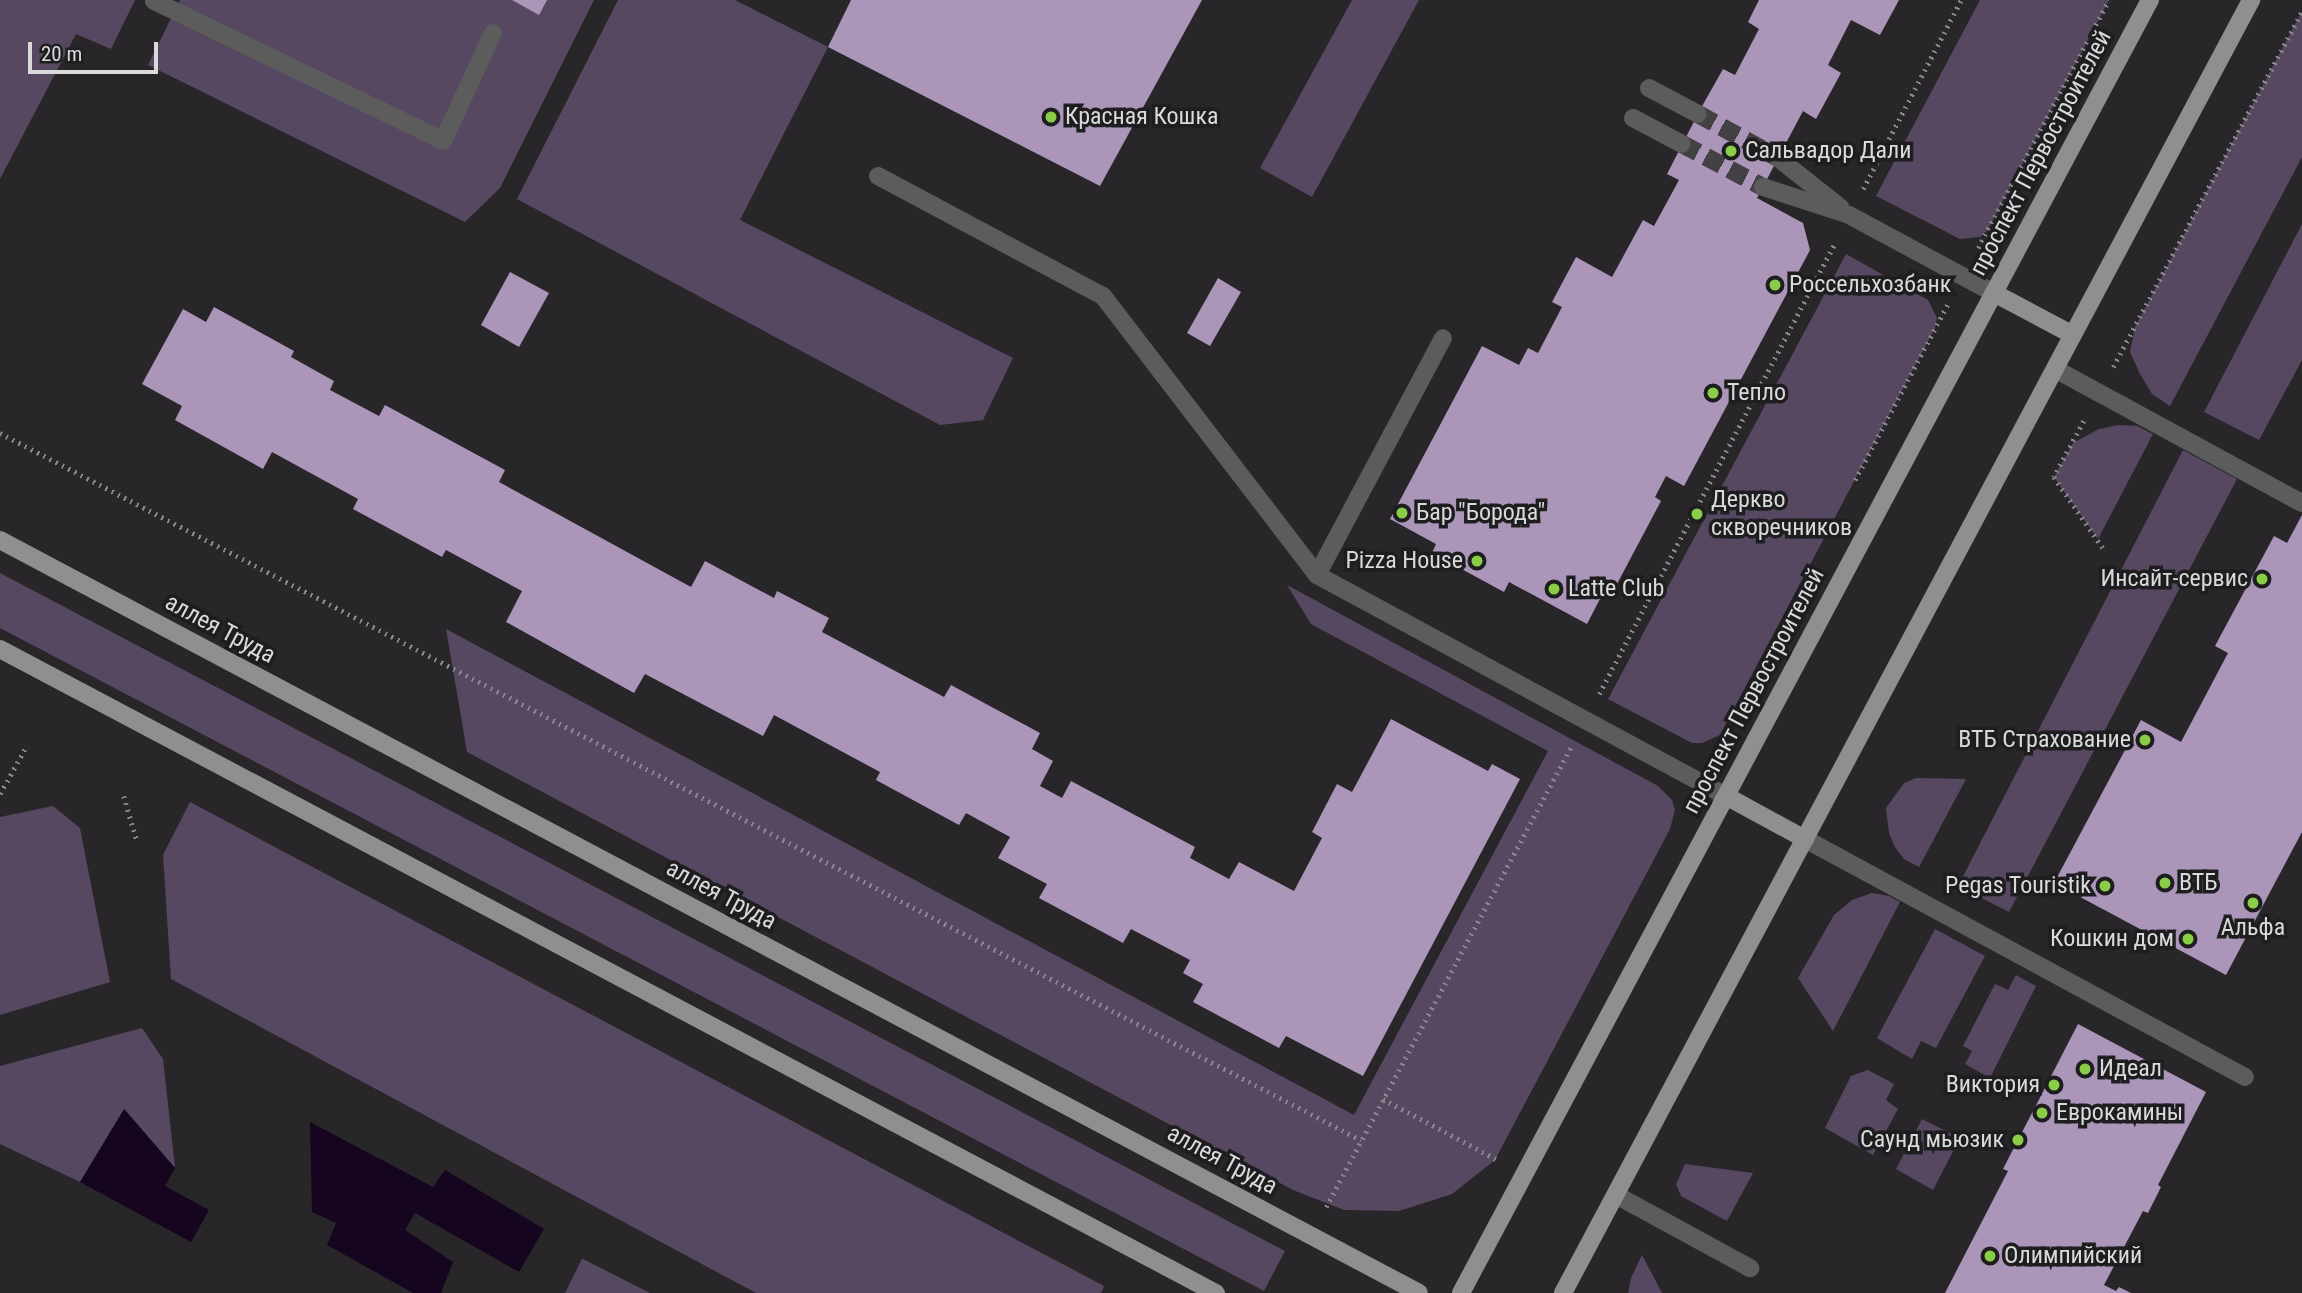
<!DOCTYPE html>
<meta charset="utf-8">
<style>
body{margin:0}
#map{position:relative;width:2302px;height:1293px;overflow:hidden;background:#282629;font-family:"Roboto Condensed",sans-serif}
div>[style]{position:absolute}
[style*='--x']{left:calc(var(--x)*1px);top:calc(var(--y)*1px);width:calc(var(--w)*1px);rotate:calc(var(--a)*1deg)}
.green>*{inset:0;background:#574861}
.water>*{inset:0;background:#15051e}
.building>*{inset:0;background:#ab96ba}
.minor-tunnel>*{height:18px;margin-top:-9px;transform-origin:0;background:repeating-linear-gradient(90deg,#434144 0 18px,transparent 0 27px)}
.path>*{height:4.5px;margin-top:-2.25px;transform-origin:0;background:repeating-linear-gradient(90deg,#878688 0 2px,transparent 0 7px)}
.minor>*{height:18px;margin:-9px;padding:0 9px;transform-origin:9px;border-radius:9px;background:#5b5c5b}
.major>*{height:18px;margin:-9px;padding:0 9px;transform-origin:9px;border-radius:9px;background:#8e908d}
.dots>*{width:19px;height:19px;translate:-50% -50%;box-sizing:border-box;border:4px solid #1e1d1f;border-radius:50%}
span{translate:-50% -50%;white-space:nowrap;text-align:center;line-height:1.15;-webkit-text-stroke:7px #1e1d1f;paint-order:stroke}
.poi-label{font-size:24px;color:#dadadb}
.left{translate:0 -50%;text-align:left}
.right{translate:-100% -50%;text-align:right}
.street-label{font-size:24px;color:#dadadb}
.scale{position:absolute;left:28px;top:42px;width:130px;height:32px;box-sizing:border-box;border:4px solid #dadadb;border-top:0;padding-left:9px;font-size:21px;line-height:24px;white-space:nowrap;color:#dadadb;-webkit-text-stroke:5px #1e1d1f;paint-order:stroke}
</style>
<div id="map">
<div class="green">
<div style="clip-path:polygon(0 0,135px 0,111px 49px,76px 34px,0 179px)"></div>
<div style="clip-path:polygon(180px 0,594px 0,500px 188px,465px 222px,148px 65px)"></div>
<div style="clip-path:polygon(618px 0,735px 0,828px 47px,740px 220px,1013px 358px,983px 420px,940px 425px,517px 199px)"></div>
<div style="clip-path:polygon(1352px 0,1419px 0,1312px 197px,1260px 168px)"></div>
<div style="clip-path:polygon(1980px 0,2109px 0,1987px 231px,1980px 237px,1960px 239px,1876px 196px)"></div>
<div style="clip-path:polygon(2302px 11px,2302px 157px,2170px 406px,2152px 394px,2140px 374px,2130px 352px,2135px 327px)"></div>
<div style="clip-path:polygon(2302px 224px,2302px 360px,2259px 440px,2204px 412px)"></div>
<div style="clip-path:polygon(1846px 254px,1928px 300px,1937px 318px,1935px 328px,1720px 735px,1702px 743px,1692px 743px,1608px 699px)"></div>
<div style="clip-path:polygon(2119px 425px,2137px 426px,2153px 434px,2098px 539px,2054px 477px,2073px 443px,2099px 429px)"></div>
<div style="clip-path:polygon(2183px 450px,2237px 479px,2009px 912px,1958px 886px)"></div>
<div style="clip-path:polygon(0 573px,1285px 1251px,1264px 1291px,0 628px)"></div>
<div style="clip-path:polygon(1287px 585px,1658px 786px,1672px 800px,1675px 810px,1670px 829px,1495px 1160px,1452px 1194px,1399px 1211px,1344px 1210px,1293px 1190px,467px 752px,446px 629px,1354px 1115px,1548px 751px,1311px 624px)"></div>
<div style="clip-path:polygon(1916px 778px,1966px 779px,1919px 867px,1904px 859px,1895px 847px,1889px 833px,1886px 808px,1904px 783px)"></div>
<div style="clip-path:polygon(190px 802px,1104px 1286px,1101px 1293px,756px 1293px,171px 979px,163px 855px)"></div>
<div style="clip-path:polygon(53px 806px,80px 828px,110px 982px,0 1015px,0 817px)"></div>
<div style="clip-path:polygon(1872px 893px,1889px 896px,1900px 902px,1833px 1031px,1798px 978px,1834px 915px,1852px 900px)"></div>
<div style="clip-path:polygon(1935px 929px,1985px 956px,1936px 1048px,1921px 1041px,1912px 1059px,1877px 1038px)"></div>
<div style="clip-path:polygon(2016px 975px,2036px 986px,1990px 1078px,1965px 1064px,1972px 1051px,1963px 1046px,1995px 984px,2008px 990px)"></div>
<div style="clip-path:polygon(142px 1028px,163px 1059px,175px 1168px,125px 1110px,80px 1182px,0 1144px,0 1066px)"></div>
<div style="clip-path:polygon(1868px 1070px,1894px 1084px,1886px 1100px,1898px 1109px,1873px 1155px,1825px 1128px,1851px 1076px)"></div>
<div style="clip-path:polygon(1922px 1119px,1960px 1138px,1933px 1190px,1896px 1169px)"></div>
<div style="clip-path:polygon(1685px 1164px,1753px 1173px,1727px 1221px,1681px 1196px,1676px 1184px)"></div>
<div style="clip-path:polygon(1642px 1255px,1662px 1293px,1628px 1293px,1631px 1278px)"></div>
<div style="clip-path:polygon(582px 1259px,583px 1259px,650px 1293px,565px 1293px)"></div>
</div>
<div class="water">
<div style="clip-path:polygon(124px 1109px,175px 1168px,165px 1186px,209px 1210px,191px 1242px,80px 1182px)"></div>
<div style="clip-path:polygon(310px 1122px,433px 1187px,445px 1170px,544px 1229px,519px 1272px,415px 1213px,405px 1230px,453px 1262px,441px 1293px,413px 1293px,327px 1245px,336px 1223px,312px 1212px)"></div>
</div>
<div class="building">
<div style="clip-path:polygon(512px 0,547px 0,539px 15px)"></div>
<div style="clip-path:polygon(851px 0,1202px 0,1100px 186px,828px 47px)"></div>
<div style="clip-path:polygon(1759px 0,1899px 0,1880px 35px,1851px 20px,1828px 65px,1841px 73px,1816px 119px,1803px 111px,1757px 198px,1803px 223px,1810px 250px,1684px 486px,1666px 476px,1655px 497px,1661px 501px,1609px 599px,1602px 595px,1587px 624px,1509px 582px,1504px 592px,1432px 553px,1436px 544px,1390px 519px,1482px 346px,1519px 365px,1528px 348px,1538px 353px,1562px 307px,1552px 302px,1576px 257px,1612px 277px,1643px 220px,1654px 226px,1679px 180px,1667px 174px,1701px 108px,1723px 69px,1735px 75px,1759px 29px,1748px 22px)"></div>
<div style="clip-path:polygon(510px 272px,549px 293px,519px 347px,481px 325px)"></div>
<div style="clip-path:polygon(1218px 278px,1241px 292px,1210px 346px,1187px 333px)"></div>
<div style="clip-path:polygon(214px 307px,294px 351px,291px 357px,334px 381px,330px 390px,379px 416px,385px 405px,505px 470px,499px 482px,691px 587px,705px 561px,774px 598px,777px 591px,829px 618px,822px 632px,944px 697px,951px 685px,1040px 733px,1032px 749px,1053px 761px,1040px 786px,1062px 798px,1071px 781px,1195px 847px,1190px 858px,1229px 879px,1239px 862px,1294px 891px,1322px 838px,1312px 832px,1337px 784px,1352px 792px,1391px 719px,1488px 771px,1492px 764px,1520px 779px,1363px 1076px,1286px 1036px,1279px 1048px,1193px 1002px,1203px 984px,1183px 973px,1190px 960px,1131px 929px,1123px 943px,1039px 898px,1047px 884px,998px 858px,1010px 837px,966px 813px,959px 825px,876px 780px,880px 772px,774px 715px,763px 736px,645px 674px,634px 693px,506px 622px,522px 591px,446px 550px,442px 557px,353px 509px,358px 499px,272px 452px,263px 469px,175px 420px,182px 406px,142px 384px,183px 309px,206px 322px)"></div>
<div style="clip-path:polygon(2302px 515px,2302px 832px,2226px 975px,2054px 883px,2141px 720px,2181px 742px,2228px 653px,2215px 646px,2274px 536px,2287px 543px)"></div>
<div style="clip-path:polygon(2078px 1024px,2206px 1092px,2158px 1185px,2161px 1187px,2148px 1213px,2143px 1211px,2104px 1285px,2116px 1291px,2119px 1287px,2131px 1293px,1945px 1293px,2008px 1171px,2003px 1169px)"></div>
</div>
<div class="minor-tunnel">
<div style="--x:1698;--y:114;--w:91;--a:28.8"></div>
<div style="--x:1682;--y:144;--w:92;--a:28"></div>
</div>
<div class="path">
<div style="--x:1863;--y:189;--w:213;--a:-62.6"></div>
<div style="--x:1978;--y:248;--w:280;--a:-62.2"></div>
<div style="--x:2113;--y:367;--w:403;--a:-62"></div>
<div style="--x:2084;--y:421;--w:64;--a:118.2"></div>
<div style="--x:2054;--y:477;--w:86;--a:55.4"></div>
<div style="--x:0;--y:433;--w:1534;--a:27.45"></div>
<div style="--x:1855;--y:480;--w:201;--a:-62.2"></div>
<div style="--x:1599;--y:694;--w:509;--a:-62.38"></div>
<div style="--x:0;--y:794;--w:56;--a:-61.1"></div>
<div style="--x:124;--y:796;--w:47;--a:73.9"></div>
<div style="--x:1383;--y:1099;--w:128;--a:28"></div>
<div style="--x:1326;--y:1207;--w:523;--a:-61.97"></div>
</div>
<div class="minor">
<div style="--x:154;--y:1;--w:321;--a:25.8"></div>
<div style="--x:443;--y:141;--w:119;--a:-65.2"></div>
<div style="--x:1649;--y:88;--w:55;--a:28"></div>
<div style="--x:1633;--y:118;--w:55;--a:28"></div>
<div style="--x:1778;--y:158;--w:80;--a:38.4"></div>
<div style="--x:878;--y:176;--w:255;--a:28.1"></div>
<div style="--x:1103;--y:296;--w:352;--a:52.5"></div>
<div style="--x:1317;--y:575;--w:465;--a:28.4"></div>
<div style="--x:1763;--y:187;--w:90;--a:18"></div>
<div style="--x:1849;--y:215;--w:165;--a:28.3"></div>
<div style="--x:2055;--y:369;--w:281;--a:28.5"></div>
<div style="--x:1317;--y:575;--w:268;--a:-62"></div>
<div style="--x:1805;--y:839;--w:500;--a:28.41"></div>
<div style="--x:1616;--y:1195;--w:153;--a:28.6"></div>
</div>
<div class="major">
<div style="--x:1994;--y:293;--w:89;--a:28"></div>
<div style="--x:0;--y:540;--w:1606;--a:27.95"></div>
<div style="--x:0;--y:649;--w:1376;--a:27.91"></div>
<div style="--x:1726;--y:796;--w:90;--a:28.6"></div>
<div style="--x:1461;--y:1293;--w:1465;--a:-61.95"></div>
<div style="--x:1563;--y:1293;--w:1465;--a:-61.98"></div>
</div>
<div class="dots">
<div style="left:1051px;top:117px;background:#8ace47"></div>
<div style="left:1731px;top:151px;background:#8ace47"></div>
<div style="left:1775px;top:285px;background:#8ace47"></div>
<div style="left:1713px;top:393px;background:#8ace47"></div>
<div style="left:1402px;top:513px;background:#8ace47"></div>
<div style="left:1697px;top:514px;background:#8ace47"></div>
<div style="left:1477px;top:561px;background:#8ace47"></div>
<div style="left:2262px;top:579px;background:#8ace47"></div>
<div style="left:1554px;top:589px;background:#8ace47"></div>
<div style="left:2145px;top:740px;background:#8ace47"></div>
<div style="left:2165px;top:883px;background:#8ace47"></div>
<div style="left:2105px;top:886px;background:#8ace47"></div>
<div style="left:2253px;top:903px;background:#8ace47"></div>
<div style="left:2188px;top:939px;background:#8ace47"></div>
<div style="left:2085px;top:1069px;background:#8ace47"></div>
<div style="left:2054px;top:1085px;background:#8ace47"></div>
<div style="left:2042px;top:1113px;background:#8ace47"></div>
<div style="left:2018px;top:1140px;background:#8ace47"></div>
<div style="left:1990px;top:1256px;background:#8ace47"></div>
</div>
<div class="poi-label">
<span class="left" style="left:1065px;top:117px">Красная Кошка</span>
<span class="left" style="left:1745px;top:151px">Сальвадор Дали</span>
<span class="left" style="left:1789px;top:285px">Россельхозбанк</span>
<span class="left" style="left:1727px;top:393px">Тепло</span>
<span class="left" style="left:1711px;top:514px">Деркво<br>скворечников</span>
<span class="left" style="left:1416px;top:513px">Бар "Борода"</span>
<span class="right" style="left:1463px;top:561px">Pizza House</span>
<span class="right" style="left:2248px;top:579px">Инсайт-сервис</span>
<span class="left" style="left:1568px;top:589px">Latte Club</span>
<span class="right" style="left:2131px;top:740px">ВТБ Страхование</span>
<span class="left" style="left:2179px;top:883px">ВТБ</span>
<span class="right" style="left:2091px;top:886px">Pegas Touristik</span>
<span style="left:2253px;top:928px">Альфа</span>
<span class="right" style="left:2174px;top:939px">Кошкин дом</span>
<span class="left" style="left:2099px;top:1069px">Идеал</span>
<span class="right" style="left:2040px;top:1085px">Виктория</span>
<span class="left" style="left:2056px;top:1113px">Еврокамины</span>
<span class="right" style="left:2004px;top:1140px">Саунд мьюзик</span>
<span class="left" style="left:2004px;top:1256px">Олимпийский</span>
</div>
<div class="street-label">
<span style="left:2041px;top:153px;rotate:-62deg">проспект Первостроителей</span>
<span style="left:220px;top:629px;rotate:28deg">аллея Труда</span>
<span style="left:1754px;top:691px;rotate:-62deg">проспект Первостроителей</span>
<span style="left:721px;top:895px;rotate:28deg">аллея Труда</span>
<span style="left:1222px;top:1160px;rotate:28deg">аллея Труда</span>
</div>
<div class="scale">20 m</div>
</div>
